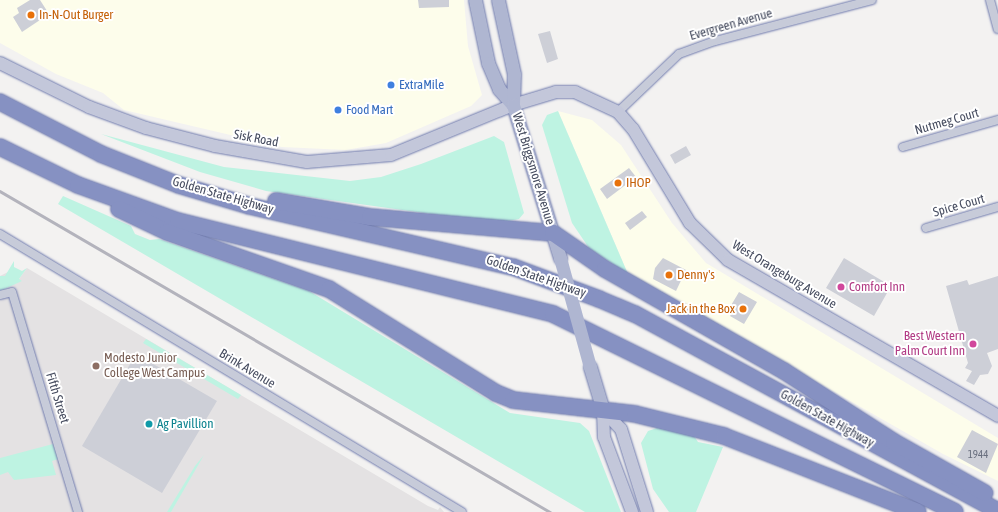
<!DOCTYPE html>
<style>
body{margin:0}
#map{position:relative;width:998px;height:512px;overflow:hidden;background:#f3f2f1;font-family:"Asap Condensed",sans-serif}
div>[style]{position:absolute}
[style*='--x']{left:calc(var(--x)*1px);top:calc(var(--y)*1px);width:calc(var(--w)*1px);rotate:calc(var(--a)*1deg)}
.commercial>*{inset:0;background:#fdfdeb}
.education>*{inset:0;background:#e4e2e3}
.green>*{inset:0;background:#bef3e2}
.building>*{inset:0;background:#cdcfd7}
.roads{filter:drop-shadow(0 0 1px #717cae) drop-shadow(0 0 1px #717cae)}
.street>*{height:8px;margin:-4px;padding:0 4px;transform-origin:4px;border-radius:4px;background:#c7cbd9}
.secondary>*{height:12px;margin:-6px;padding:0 6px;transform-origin:6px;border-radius:6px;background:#c3c7da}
.primary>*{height:13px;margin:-6.5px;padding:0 6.5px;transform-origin:6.5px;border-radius:6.5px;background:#afb6d1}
.highway>*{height:16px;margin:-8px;padding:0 8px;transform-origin:8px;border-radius:8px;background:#8691c2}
.rail>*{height:2.5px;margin:-1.25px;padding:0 1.25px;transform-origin:1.25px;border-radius:1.25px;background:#b3b3bc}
.primary-bridge>*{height:13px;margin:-6.5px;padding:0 6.5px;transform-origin:6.5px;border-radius:6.5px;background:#afb6d1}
.dots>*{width:11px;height:11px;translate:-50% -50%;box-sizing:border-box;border:2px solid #fff;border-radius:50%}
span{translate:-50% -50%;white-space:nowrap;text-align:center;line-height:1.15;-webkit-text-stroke:4px #fff;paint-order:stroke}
.number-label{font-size:11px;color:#686e7e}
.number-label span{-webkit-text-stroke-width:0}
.food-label{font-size:13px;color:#c56008}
.left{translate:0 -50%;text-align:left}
.right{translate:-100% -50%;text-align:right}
.street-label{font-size:13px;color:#474d60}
.shop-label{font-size:13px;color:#366cbe}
.hotel-label{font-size:13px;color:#b23c85}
.education-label{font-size:13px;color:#785e54}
.culture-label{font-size:13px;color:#0d838f}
</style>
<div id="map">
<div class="commercial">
<div style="clip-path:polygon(0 0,464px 0,468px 46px,482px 95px,471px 106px,386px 143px,346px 150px,282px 147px,124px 110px,103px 93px,56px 74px,0 43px)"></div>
<div style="clip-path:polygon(558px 111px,592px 120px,621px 145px,672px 223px,706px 263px,998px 438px,998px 481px,943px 454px,628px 274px)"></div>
</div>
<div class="education">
<div style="clip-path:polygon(27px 268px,428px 506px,438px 510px,440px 507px,444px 512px,0 512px,0 276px,8px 272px,19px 279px)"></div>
</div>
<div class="green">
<div style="clip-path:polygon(558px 111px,628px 274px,589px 248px,572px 223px,542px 125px,547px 115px)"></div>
<div style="clip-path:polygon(101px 134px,224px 167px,350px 181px,381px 177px,421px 164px,494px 136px,504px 142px,524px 213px,519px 219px,496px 223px,266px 191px,200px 172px)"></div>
<div style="clip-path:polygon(63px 196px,131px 226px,135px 234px,150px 240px,159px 239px,309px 291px,510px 413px,580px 423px,589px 431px,621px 512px,585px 512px,58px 204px)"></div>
<div style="clip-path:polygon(14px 261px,14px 267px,22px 271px,27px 268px,19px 279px,22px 281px,0 291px,0 276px,5px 276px)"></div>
<div style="clip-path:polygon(146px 339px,241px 395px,238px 399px,143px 343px)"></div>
<div style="clip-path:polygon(660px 427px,694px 436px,698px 442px,723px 447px,696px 512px,669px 512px,653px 489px,641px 443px,648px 431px)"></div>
<div style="clip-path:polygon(53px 444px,58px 459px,52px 461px,56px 475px,14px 480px,8px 472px,0 475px,0 458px)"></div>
<div style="clip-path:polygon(204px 455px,171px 512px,167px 512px,195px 466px)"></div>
</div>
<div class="building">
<div style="clip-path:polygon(30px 0,40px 0,49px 14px,22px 32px,13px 17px,19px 13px,17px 8px)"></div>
<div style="clip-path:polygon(418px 0,449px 0,449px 7px,419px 8px)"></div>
<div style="clip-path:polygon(550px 31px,558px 59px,547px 63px,538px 34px)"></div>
<div style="clip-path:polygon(686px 146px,691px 155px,675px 164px,670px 155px)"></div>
<div style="clip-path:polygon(629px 168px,636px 177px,607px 199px,600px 189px)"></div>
<div style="clip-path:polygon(642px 211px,647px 217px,630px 230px,625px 223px)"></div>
<div style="clip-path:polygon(663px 258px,686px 270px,676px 291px,653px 279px,655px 268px)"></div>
<div style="clip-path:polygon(844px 258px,891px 286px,874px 316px,826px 288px)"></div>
<div style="clip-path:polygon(998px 276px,998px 349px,987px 353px,992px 366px,988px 374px,980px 375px,974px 385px,966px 381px,972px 371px,965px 368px,968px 363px,946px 286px,967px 280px,969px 285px)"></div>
<div style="clip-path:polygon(739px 292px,757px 302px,744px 324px,730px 316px,734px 310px,730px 307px)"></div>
<div style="clip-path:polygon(136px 354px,217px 401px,162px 493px,82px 446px)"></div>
<div style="clip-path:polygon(972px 430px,998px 444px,986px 473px,957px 457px)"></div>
</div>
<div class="roads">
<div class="street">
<div style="--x:990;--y:0;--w:30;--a:75"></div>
<div style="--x:618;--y:112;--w:84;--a:-43.6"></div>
<div style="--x:679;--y:54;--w:38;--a:-20"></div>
<div style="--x:715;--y:41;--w:162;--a:-14.6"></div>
<div style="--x:903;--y:147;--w:99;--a:-15.9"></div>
<div style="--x:926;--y:228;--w:75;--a:-16.3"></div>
<div style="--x:0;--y:234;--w:539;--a:31.04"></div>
<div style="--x:0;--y:295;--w:12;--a:-14"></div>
<div style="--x:12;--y:292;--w:230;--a:73.3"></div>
</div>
<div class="secondary">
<div style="--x:0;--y:63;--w:99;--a:26.3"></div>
<div style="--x:89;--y:107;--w:61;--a:20.2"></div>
<div style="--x:146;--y:128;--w:71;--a:14.6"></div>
<div style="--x:215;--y:146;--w:93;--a:9.9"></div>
<div style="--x:307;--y:162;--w:84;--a:-4.8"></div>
<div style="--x:391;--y:155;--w:132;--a:-22.3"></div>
<div style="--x:513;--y:105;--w:45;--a:-16.8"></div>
<div style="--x:556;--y:92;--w:19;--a:0"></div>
<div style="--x:575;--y:92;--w:47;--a:24.9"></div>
<div style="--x:618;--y:112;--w:23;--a:49"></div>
<div style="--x:633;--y:129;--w:110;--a:58.8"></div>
<div style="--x:690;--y:223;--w:53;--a:44.2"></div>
<div style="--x:728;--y:260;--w:312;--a:30"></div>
<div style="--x:603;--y:410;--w:26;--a:47"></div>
<div style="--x:621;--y:429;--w:87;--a:72.6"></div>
<div style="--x:603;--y:410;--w:27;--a:88"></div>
<div style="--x:604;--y:437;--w:80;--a:69.5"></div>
</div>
<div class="primary">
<div style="--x:475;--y:0;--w:64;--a:78.3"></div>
<div style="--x:488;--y:63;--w:28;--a:67"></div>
<div style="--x:499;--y:89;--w:21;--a:49"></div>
<div style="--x:498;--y:0;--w:76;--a:77.8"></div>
<div style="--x:514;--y:74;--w:31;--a:92"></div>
<div style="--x:513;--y:105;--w:160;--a:72.9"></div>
<div style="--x:590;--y:367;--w:45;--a:73.2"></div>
</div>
<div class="highway">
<div style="--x:0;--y:102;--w:114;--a:27.2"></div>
<div style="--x:101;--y:154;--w:84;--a:21.7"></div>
<div style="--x:179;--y:185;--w:74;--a:16.5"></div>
<div style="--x:250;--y:206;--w:270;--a:13.1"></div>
<div style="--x:513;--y:267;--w:92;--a:20.4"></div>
<div style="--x:599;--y:299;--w:39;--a:23"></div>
<div style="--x:635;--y:314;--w:413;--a:28.5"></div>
<div style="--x:0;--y:147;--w:87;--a:26"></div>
<div style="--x:78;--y:185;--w:106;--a:19.8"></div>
<div style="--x:178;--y:221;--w:386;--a:13.9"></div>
<div style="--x:553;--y:314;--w:448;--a:26.2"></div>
<div style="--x:276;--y:201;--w:95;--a:9.7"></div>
<div style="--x:370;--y:217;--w:184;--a:5"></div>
<div style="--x:553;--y:233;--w:63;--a:34.7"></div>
<div style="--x:605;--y:269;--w:206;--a:29.7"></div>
<div style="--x:784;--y:371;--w:131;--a:32.8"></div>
<div style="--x:894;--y:442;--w:104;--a:29.3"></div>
<div style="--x:119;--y:209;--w:53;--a:25.6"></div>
<div style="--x:167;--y:232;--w:172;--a:19.4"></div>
<div style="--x:329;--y:289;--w:197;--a:31.9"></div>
<div style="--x:496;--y:393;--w:18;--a:22"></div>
<div style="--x:513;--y:400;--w:123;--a:6.5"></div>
<div style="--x:635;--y:414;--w:92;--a:13.9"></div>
<div style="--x:724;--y:436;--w:208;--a:21.4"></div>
</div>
</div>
<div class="rail">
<div style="--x:0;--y:191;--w:637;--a:30.27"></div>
</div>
<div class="primary-bridge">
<div style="--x:560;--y:258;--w:113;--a:74.6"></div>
</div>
<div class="dots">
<div style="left:31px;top:15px;background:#e8710a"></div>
<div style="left:391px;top:85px;background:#3f7fe0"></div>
<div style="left:338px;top:110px;background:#3f7fe0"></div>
<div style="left:618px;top:183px;background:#e8710a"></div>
<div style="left:669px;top:275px;background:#e8710a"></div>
<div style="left:841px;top:287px;background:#d1479c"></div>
<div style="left:743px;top:309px;background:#e8710a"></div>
<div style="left:973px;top:344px;background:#d1479c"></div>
<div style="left:96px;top:366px;background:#8d6e63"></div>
<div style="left:149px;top:424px;background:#0f9aa8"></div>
</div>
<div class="number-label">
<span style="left:978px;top:454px">1944</span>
</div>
<div class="food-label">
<span class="left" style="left:39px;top:15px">In-N-Out Burger</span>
<span class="left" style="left:626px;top:183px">IHOP</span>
<span class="left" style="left:677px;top:275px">Denny's</span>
<span class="right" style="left:735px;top:309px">Jack in the Box</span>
</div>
<div class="street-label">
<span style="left:731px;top:25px;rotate:-16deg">Evergreen Avenue</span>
<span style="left:947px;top:122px;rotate:-16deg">Nutmeg Court</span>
<span style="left:256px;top:139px;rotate:11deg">Sisk Road</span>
<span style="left:533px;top:169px;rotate:73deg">West Briggsmore Avenue</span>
<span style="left:223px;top:196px;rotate:16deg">Golden State Highway</span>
<span style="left:959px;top:206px;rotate:-16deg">Spice Court</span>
<span style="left:784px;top:275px;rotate:31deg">West Orangeburg Avenue</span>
<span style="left:536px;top:277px;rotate:19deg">Golden State Highway</span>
<span style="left:247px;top:369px;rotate:31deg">Brink Avenue</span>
<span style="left:57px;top:398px;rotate:73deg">Fifth Street</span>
<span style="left:827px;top:419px;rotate:29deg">Golden State Highway</span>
</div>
<div class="shop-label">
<span class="left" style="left:399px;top:85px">ExtraMile</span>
<span class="left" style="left:346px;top:110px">Food Mart</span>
</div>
<div class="hotel-label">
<span class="left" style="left:849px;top:287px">Comfort Inn</span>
<span class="right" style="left:965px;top:344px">Best Western<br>Palm Court Inn</span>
</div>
<div class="education-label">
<span class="left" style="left:104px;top:366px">Modesto Junior<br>College West Campus</span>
</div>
<div class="culture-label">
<span class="left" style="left:157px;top:424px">Ag Pavillion</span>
</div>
</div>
